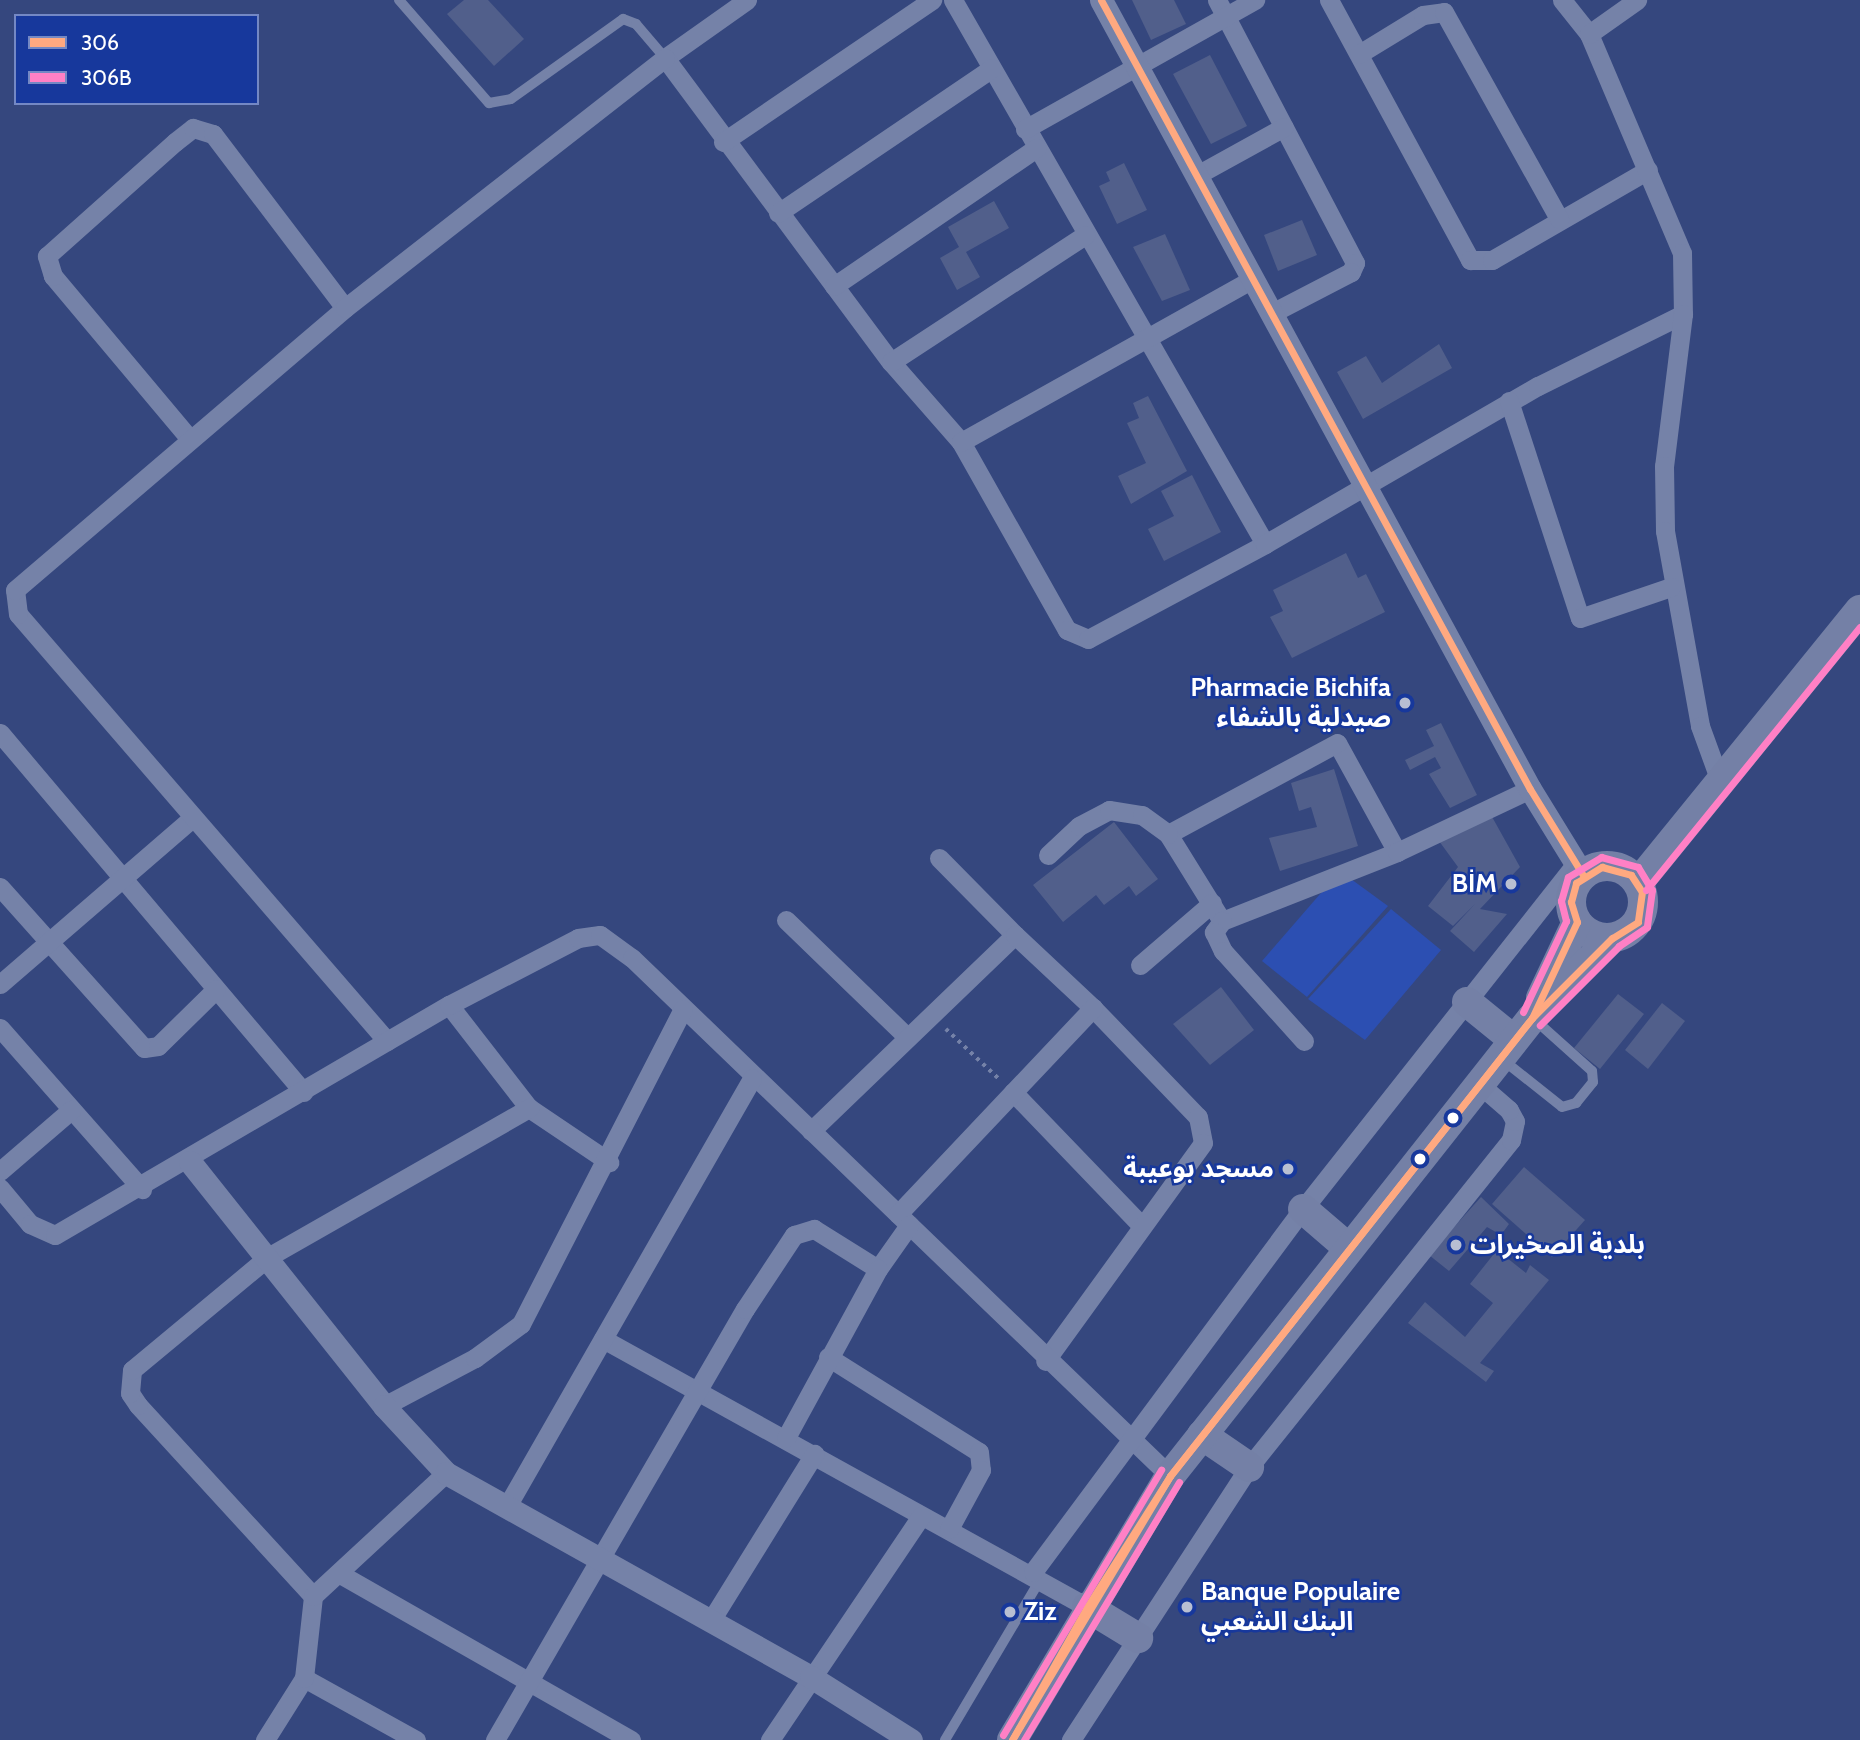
<!DOCTYPE html>
<meta charset="utf-8">
<style>
body{margin:0}
#map{position:relative;width:1860px;height:1740px;overflow:hidden;background:#35477e;font-family:Cabin,"Noto Sans Arabic",sans-serif}
div>[style]{position:absolute}
[style*='--x']{left:calc(var(--x)*1px);top:calc(var(--y)*1px);width:calc(var(--w)*1px);rotate:calc(var(--a)*1deg)}
.green>*{inset:0;background:#2c4fb2}
.building>*{inset:0;background:#515f8b}
.path>*{height:3.5px;margin-top:-1.75px;transform-origin:0;background:repeating-linear-gradient(90deg,#7582a8 0 3.5px,transparent 0 8.5px)}
.service>*{height:10px;margin:-5px;padding:0 5px;transform-origin:5px;border-radius:5px;background:#7582a8}
.minor>*{height:19px;margin:-9.5px;padding:0 9.5px;transform-origin:9.5px;border-radius:9.5px;background:#7582a8}
.tertiary>*{height:23px;margin:-11.5px;padding:0 11.5px;transform-origin:11.5px;border-radius:11.5px;background:#7582a8}
.primary>*{height:30px;margin:-15px;padding:0 15px;transform-origin:15px;border-radius:15px;background:#7480a6}
.primary>.ring{margin:-15px;padding:0;box-sizing:content-box;background:none;border:30px solid #7480a6;border-radius:50%}
.bus-1>*{height:7px;margin:-3.5px;padding:0 3.5px;transform-origin:3.5px;border-radius:3.5px;background:#ffa980}
.bus-2>*{height:7px;margin:-3.5px;padding:0 3.5px;transform-origin:3.5px;border-radius:3.5px;background:#ff80c5}
.dots>*{width:19px;height:19px;translate:-50% -50%;box-sizing:border-box;border:4px solid #17389c;border-radius:50%}
span{translate:-50% -50%;white-space:nowrap;text-align:center;line-height:1.15;-webkit-text-stroke:5px #17389c;paint-order:stroke}
.poi-label{font-size:26px;color:#fff;font-weight:700}
.right{translate:-100% -50%;text-align:right}
.left{translate:0 -50%;text-align:left}
.legend{position:absolute;left:14px;top:14px;width:245px;height:91px;box-sizing:border-box;background:#17389c;border:2px solid #7488c4;margin:0;padding:9px 12px;list-style:none;font-size:21px;color:#fff}
.legend li{display:flex;align-items:center;gap:14px;height:35px}
.legend b{width:35px;border:2px solid #7488c4}
</style>
<div id="map">
<div class="green">
<div style="clip-path:polygon(1340px 871px,1388px 906px,1307px 997px,1262px 961px)"></div>
<div style="clip-path:polygon(1391px 909px,1441px 950px,1365px 1040px,1308px 999px)"></div>
</div>
<div class="building">
<div style="clip-path:polygon(464px 0,488px 0,524px 39px,494px 66px,447px 14px)"></div>
<div style="clip-path:polygon(1132px 0,1174px 0,1186px 24px,1151px 40px)"></div>
<div style="clip-path:polygon(1210px 55px,1247px 126px,1211px 144px,1173px 74px)"></div>
<div style="clip-path:polygon(1124px 163px,1147px 210px,1117px 224px,1099px 186px,1110px 181px,1106px 172px)"></div>
<div style="clip-path:polygon(994px 201px,1009px 228px,966px 252px,980px 277px,957px 290px,940px 258px,959px 247px,948px 227px)"></div>
<div style="clip-path:polygon(1302px 220px,1317px 255px,1278px 271px,1264px 235px)"></div>
<div style="clip-path:polygon(1165px 234px,1190px 290px,1162px 301px,1133px 247px)"></div>
<div style="clip-path:polygon(1439px 344px,1452px 368px,1363px 419px,1337px 372px,1366px 356px,1382px 383px)"></div>
<div style="clip-path:polygon(1148px 396px,1187px 471px,1131px 504px,1118px 476px,1146px 463px,1127px 423px,1139px 418px,1133px 403px)"></div>
<div style="clip-path:polygon(1192px 475px,1221px 532px,1164px 561px,1148px 529px,1174px 516px,1161px 491px)"></div>
<div style="clip-path:polygon(1346px 553px,1358px 578px,1366px 574px,1385px 612px,1292px 658px,1270px 617px,1283px 611px,1273px 590px)"></div>
<div style="clip-path:polygon(1441px 723px,1477px 795px,1450px 808px,1429px 774px,1441px 768px,1435px 757px,1410px 770px,1405px 760px,1434px 746px,1426px 730px)"></div>
<div style="clip-path:polygon(1334px 769px,1358px 846px,1280px 871px,1269px 838px,1317px 827px,1311px 807px,1299px 811px,1291px 783px)"></div>
<div style="clip-path:polygon(1491px 815px,1520px 867px,1480px 909px,1507px 914px,1474px 952px,1450px 931px,1475px 904px,1453px 926px,1428px 906px,1458px 867px,1439px 841px)"></div>
<div style="clip-path:polygon(1114px 822px,1158px 879px,1136px 896px,1129px 886px,1104px 905px,1096px 895px,1063px 922px,1033px 885px)"></div>
<div style="clip-path:polygon(1221px 987px,1254px 1030px,1210px 1065px,1173px 1024px)"></div>
<div style="clip-path:polygon(1618px 994px,1644px 1014px,1600px 1069px,1574px 1048px)"></div>
<div style="clip-path:polygon(1662px 1003px,1685px 1021px,1648px 1069px,1625px 1050px)"></div>
<div style="clip-path:polygon(1524px 1167px,1585px 1220px,1552px 1257px,1492px 1204px)"></div>
<div style="clip-path:polygon(1481px 1197px,1509px 1224px,1501px 1235px,1487px 1227px,1449px 1271px,1429px 1255px)"></div>
<div style="clip-path:polygon(1497px 1250px,1526px 1273px,1530px 1265px,1549px 1280px,1480px 1363px,1494px 1371px,1486px 1382px,1408px 1323px,1425px 1302px,1465px 1337px,1493px 1303px,1470px 1284px)"></div>
</div>
<div class="path">
<div style="--x:946;--y:1029;--w:73;--a:43.3"></div>
</div>
<div class="service">
<div style="--x:399;--y:0;--w:137;--a:48.9"></div>
<div style="--x:489;--y:103;--w:22;--a:-10"></div>
<div style="--x:511;--y:99;--w:138;--a:-35.5"></div>
<div style="--x:623;--y:19;--w:14;--a:21"></div>
<div style="--x:636;--y:24;--w:45;--a:49.5"></div>
<div style="--x:1503;--y:1060;--w:75;--a:38.5"></div>
<div style="--x:1562;--y:1107;--w:15;--a:-16"></div>
<div style="--x:1576;--y:1103;--w:27;--a:-51"></div>
<div style="--x:1593;--y:1082;--w:11;--a:-95"></div>
<div style="--x:1592;--y:1071;--w:76;--a:-138.2"></div>
<div style="--x:945;--y:1740;--w:188;--a:-59.3"></div>
</div>
<div class="minor">
<div style="--x:747;--y:0;--w:100;--a:144.7"></div>
<div style="--x:665;--y:58;--w:379;--a:53.4"></div>
<div style="--x:891;--y:362;--w:106;--a:48.8"></div>
<div style="--x:961;--y:442;--w:216;--a:60.6"></div>
<div style="--x:1067;--y:630;--w:23;--a:23"></div>
<div style="--x:1088;--y:639;--w:201;--a:-28.2"></div>
<div style="--x:953;--y:0;--w:627;--a:60.16"></div>
<div style="--x:1265;--y:544;--w:315;--a:-30.1"></div>
<div style="--x:1538;--y:386;--w:162;--a:-26.4"></div>
<div style="--x:1217;--y:0;--w:297;--a:62.3"></div>
<div style="--x:1355;--y:263;--w:10;--a:114"></div>
<div style="--x:1351;--y:272;--w:89;--a:152.6"></div>
<div style="--x:1329;--y:0;--w:296;--a:61.5"></div>
<div style="--x:1470;--y:260;--w:22;--a:0"></div>
<div style="--x:1492;--y:260;--w:180;--a:-30"></div>
<div style="--x:1562;--y:0;--w:43;--a:51.5"></div>
<div style="--x:1589;--y:34;--w:238;--a:67"></div>
<div style="--x:1682;--y:253;--w:61;--a:89.1"></div>
<div style="--x:1683;--y:314;--w:153;--a:97.1"></div>
<div style="--x:1664;--y:466;--w:65;--a:89.1"></div>
<div style="--x:1665;--y:531;--w:198;--a:79.8"></div>
<div style="--x:1700;--y:726;--w:59;--a:70"></div>
<div style="--x:1589;--y:34;--w:59;--a:-35.3"></div>
<div style="--x:1359;--y:54;--w:75;--a:-31.4"></div>
<div style="--x:1423;--y:15;--w:21;--a:-8"></div>
<div style="--x:1444;--y:12;--w:237;--a:60.9"></div>
<div style="--x:1025;--y:129;--w:264;--a:-29.3"></div>
<div style="--x:723;--y:142;--w:253;--a:-34.2"></div>
<div style="--x:1197;--y:175;--w:99;--a:-28.9"></div>
<div style="--x:778;--y:213;--w:258;--a:-34.1"></div>
<div style="--x:834;--y:286;--w:245;--a:-34.3"></div>
<div style="--x:891;--y:362;--w:232;--a:-33.2"></div>
<div style="--x:1509;--y:401;--w:228;--a:71.9"></div>
<div style="--x:1580;--y:618;--w:96;--a:-18.8"></div>
<div style="--x:189;--y:438;--w:212;--a:-130"></div>
<div style="--x:53;--y:276;--w:21;--a:-107"></div>
<div style="--x:47;--y:256;--w:171;--a:-41.7"></div>
<div style="--x:175;--y:142;--w:23;--a:-38"></div>
<div style="--x:193;--y:128;--w:21;--a:17"></div>
<div style="--x:213;--y:134;--w:218;--a:52.8"></div>
<div style="--x:961;--y:442;--w:334;--a:-29.2"></div>
<div style="--x:0;--y:733;--w:470;--a:49.8"></div>
<div style="--x:1397;--y:852;--w:124;--a:-118.8"></div>
<div style="--x:1337;--y:743;--w:192;--a:151.7"></div>
<div style="--x:1168;--y:834;--w:102;--a:58.2"></div>
<div style="--x:1222;--y:921;--w:188;--a:-21.5"></div>
<div style="--x:1397;--y:852;--w:147;--a:-25.3"></div>
<div style="--x:1048;--y:855;--w:42;--a:-43.1"></div>
<div style="--x:1079;--y:826;--w:34;--a:-28"></div>
<div style="--x:1109;--y:810;--w:33;--a:9"></div>
<div style="--x:1142;--y:815;--w:32;--a:36"></div>
<div style="--x:939;--y:858;--w:108;--a:45.4"></div>
<div style="--x:0;--y:887;--w:216;--a:48.2"></div>
<div style="--x:144;--y:1048;--w:14;--a:-8"></div>
<div style="--x:158;--y:1046;--w:81;--a:-44.5"></div>
<div style="--x:786;--y:920;--w:167;--a:44"></div>
<div style="--x:1222;--y:921;--w:14;--a:126"></div>
<div style="--x:1214;--y:932;--w:21;--a:65"></div>
<div style="--x:1223;--y:951;--w:121;--a:48"></div>
<div style="--x:1140;--y:965;--w:95;--a:-40.7"></div>
<div style="--x:0;--y:984;--w:254;--a:-40.8"></div>
<div style="--x:449;--y:1005;--w:130;--a:52.2"></div>
<div style="--x:529;--y:1108;--w:97;--a:34"></div>
<div style="--x:0;--y:1028;--w:215;--a:48.6"></div>
<div style="--x:387;--y:1041;--w:564;--a:-130.83"></div>
<div style="--x:18;--y:614;--w:24;--a:-97"></div>
<div style="--x:15;--y:590;--w:434;--a:-40.5"></div>
<div style="--x:345;--y:308;--w:406;--a:-38"></div>
<div style="--x:1013;--y:1092;--w:185;--a:46.1"></div>
<div style="--x:811;--y:1131;--w:283;--a:-43.9"></div>
<div style="--x:1015;--y:935;--w:107;--a:43.1"></div>
<div style="--x:1093;--y:1008;--w:151;--a:46.1"></div>
<div style="--x:1198;--y:1117;--w:26;--a:79"></div>
<div style="--x:1203;--y:1143;--w:269;--a:125.9"></div>
<div style="--x:0;--y:1171;--w:94;--a:-40.7"></div>
<div style="--x:0;--y:1188;--w:47;--a:50.2"></div>
<div style="--x:30;--y:1224;--w:27;--a:24"></div>
<div style="--x:55;--y:1235;--w:456;--a:-30.3"></div>
<div style="--x:449;--y:1005;--w:145;--a:-27.4"></div>
<div style="--x:578;--y:938;--w:22;--a:-8"></div>
<div style="--x:600;--y:935;--w:39;--a:36"></div>
<div style="--x:632;--y:958;--w:747;--a:43.91"></div>
<div style="--x:898;--y:1214;--w:284;--a:-46.6"></div>
<div style="--x:878;--y:1269;--w:54;--a:-54.8"></div>
<div style="--x:603;--y:1339;--w:553;--a:28.97"></div>
<div style="--x:828;--y:1357;--w:178;--a:32.2"></div>
<div style="--x:979;--y:1452;--w:18;--a:84"></div>
<div style="--x:981;--y:1470;--w:67;--a:118.5"></div>
<div style="--x:384;--y:1406;--w:103;--a:-27.8"></div>
<div style="--x:475;--y:1358;--w:57;--a:-36.5"></div>
<div style="--x:521;--y:1324;--w:354;--a:-62.8"></div>
<div style="--x:506;--y:1508;--w:495;--a:-60.2"></div>
<div style="--x:1033;--y:1572;--w:452;--a:-53.4"></div>
<div style="--x:1303;--y:1209;--w:441;--a:-51.7"></div>
<div style="--x:340;--y:1574;--w:335;--a:29.7"></div>
<div style="--x:313;--y:1596;--w:259;--a:-132.5"></div>
<div style="--x:138;--y:1405;--w:14;--a:-124"></div>
<div style="--x:130;--y:1393;--w:23;--a:-85"></div>
<div style="--x:132;--y:1370;--w:177;--a:-39.7"></div>
<div style="--x:268;--y:1257;--w:301;--a:-29.7"></div>
<div style="--x:710;--y:1622;--w:198;--a:-58.2"></div>
<div style="--x:304;--y:1678;--w:128;--a:29"></div>
<div style="--x:265;--y:1740;--w:73;--a:-57.8"></div>
<div style="--x:304;--y:1678;--w:82;--a:-83.7"></div>
<div style="--x:313;--y:1596;--w:181;--a:-42.8"></div>
<div style="--x:495;--y:1740;--w:498;--a:-59.9"></div>
<div style="--x:745;--y:1309;--w:89;--a:-56.5"></div>
<div style="--x:794;--y:1235;--w:21;--a:-17"></div>
<div style="--x:814;--y:1229;--w:75;--a:32"></div>
<div style="--x:878;--y:1269;--w:192;--a:118.6"></div>
<div style="--x:770;--y:1740;--w:270;--a:-56"></div>
<div style="--x:1071;--y:1740;--w:326;--a:-56.9"></div>
<div style="--x:1249;--y:1467;--w:419;--a:-51.3"></div>
<div style="--x:1511;--y:1140;--w:19;--a:-78"></div>
<div style="--x:1515;--y:1121;--w:13;--a:-119"></div>
<div style="--x:1509;--y:1110;--w:40;--a:-139"></div>
</div>
<div class="tertiary">
<div style="--x:1101;--y:0;--w:898;--a:61.47"></div>
<div style="--x:1530;--y:789;--w:101;--a:58.4"></div>
<div style="--x:190;--y:1162;--w:312;--a:51.5"></div>
<div style="--x:384;--y:1406;--w:91;--a:47.2"></div>
<div style="--x:446;--y:1473;--w:418;--a:29.2"></div>
<div style="--x:811;--y:1677;--w:118;--a:32.2"></div>
</div>
<div class="primary">
<div class="ring" style="left:1571px;top:866px;width:42px;height:42px"></div>
<div style="--x:1638;--y:883;--w:352;--a:-50.9"></div>
<div style="--x:1541;--y:998;--w:84;--a:-64.7"></div>
<div style="--x:1467;--y:1002;--w:60;--a:39"></div>
<div style="--x:1303;--y:1209;--w:57;--a:40.7"></div>
<div style="--x:1202;--y:1435;--w:57;--a:34.2"></div>
<div style="--x:1087;--y:1607;--w:60;--a:31.3"></div>
<div style="--x:1012;--y:1740;--w:308;--a:-59.1"></div>
<div style="--x:1170;--y:1476;--w:584;--a:-51.68"></div>
<div style="--x:1532;--y:1018;--w:113;--a:-45"></div>
</div>
<div class="bus-1">
<div style="--x:1101;--y:0;--w:898;--a:61.47"></div>
<div style="--x:1530;--y:789;--w:101;--a:58.4"></div>
<div style="--x:1602;--y:867;--w:30;--a:15"></div>
<div style="--x:1631;--y:875;--w:20;--a:57"></div>
<div style="--x:1642;--y:892;--w:30;--a:98"></div>
<div style="--x:1638;--y:922;--w:31;--a:148"></div>
<div style="--x:1612;--y:938;--w:113;--a:135"></div>
<div style="--x:1532;--y:1018;--w:106;--a:-64.9"></div>
<div style="--x:1577;--y:922;--w:21;--a:-107"></div>
<div style="--x:1571;--y:902;--w:20;--a:-75"></div>
<div style="--x:1576;--y:883;--w:31;--a:-32"></div>
<div style="--x:1170;--y:1476;--w:308;--a:120.9"></div>
<div style="--x:1012;--y:1740;--w:153;--a:-60.6"></div>
<div style="--x:1087;--y:1607;--w:155;--a:-57.6"></div>
<div style="--x:1170;--y:1476;--w:584;--a:-51.68"></div>
<div style="--x:1170;--y:1476;--w:584;--a:-51.68"></div>
</div>
<div class="bus-2">
<div style="--x:1646;--y:890;--w:339;--a:-50.9"></div>
<div style="--x:1523;--y:1012;--w:101;--a:-64.7"></div>
<div style="--x:1566;--y:921;--w:21;--a:-104"></div>
<div style="--x:1561;--y:901;--w:25;--a:-74"></div>
<div style="--x:1568;--y:877;--w:39;--a:-31"></div>
<div style="--x:1601;--y:857;--w:38;--a:15"></div>
<div style="--x:1638;--y:867;--w:27;--a:59"></div>
<div style="--x:1652;--y:890;--w:37;--a:98"></div>
<div style="--x:1647;--y:927;--w:34;--a:146"></div>
<div style="--x:1619;--y:946;--w:112;--a:135"></div>
<div style="--x:1003;--y:1735;--w:309;--a:-59.2"></div>
<div style="--x:1024;--y:1740;--w:301;--a:-59"></div>
</div>
<div class="dots">
<div style="left:1405px;top:703px;background:#b8bfd2"></div>
<div style="left:1511px;top:884px;background:#b8bfd2"></div>
<div style="left:1453px;top:1118px;background:#fff"></div>
<div style="left:1420px;top:1159px;background:#fff"></div>
<div style="left:1288px;top:1169px;background:#b8bfd2"></div>
<div style="left:1456px;top:1245px;background:#b8bfd2"></div>
<div style="left:1187px;top:1607px;background:#b8bfd2"></div>
<div style="left:1010px;top:1612px;background:#b8bfd2"></div>
</div>
<div class="poi-label">
<span class="right" style="left:1391px;top:703px">Pharmacie Bichifa<br>صيدلية بالشفاء</span>
<span class="right" style="left:1497px;top:884px">BİM</span>
<span class="right" style="left:1274px;top:1169px">مسجد بوعيبة</span>
<span class="left" style="left:1470px;top:1245px">بلدية الصخيرات</span>
<span class="left" style="left:1201px;top:1607px">Banque Populaire<br>البنك الشعبي</span>
<span class="left" style="left:1024px;top:1612px">Ziz</span>
</div>
<ul class="legend">
<li><b style="height:9px;background:#ffa980"></b>306</li>
<li><b style="height:9px;background:#ff80c5"></b>306B</li>
</ul>
</div>
